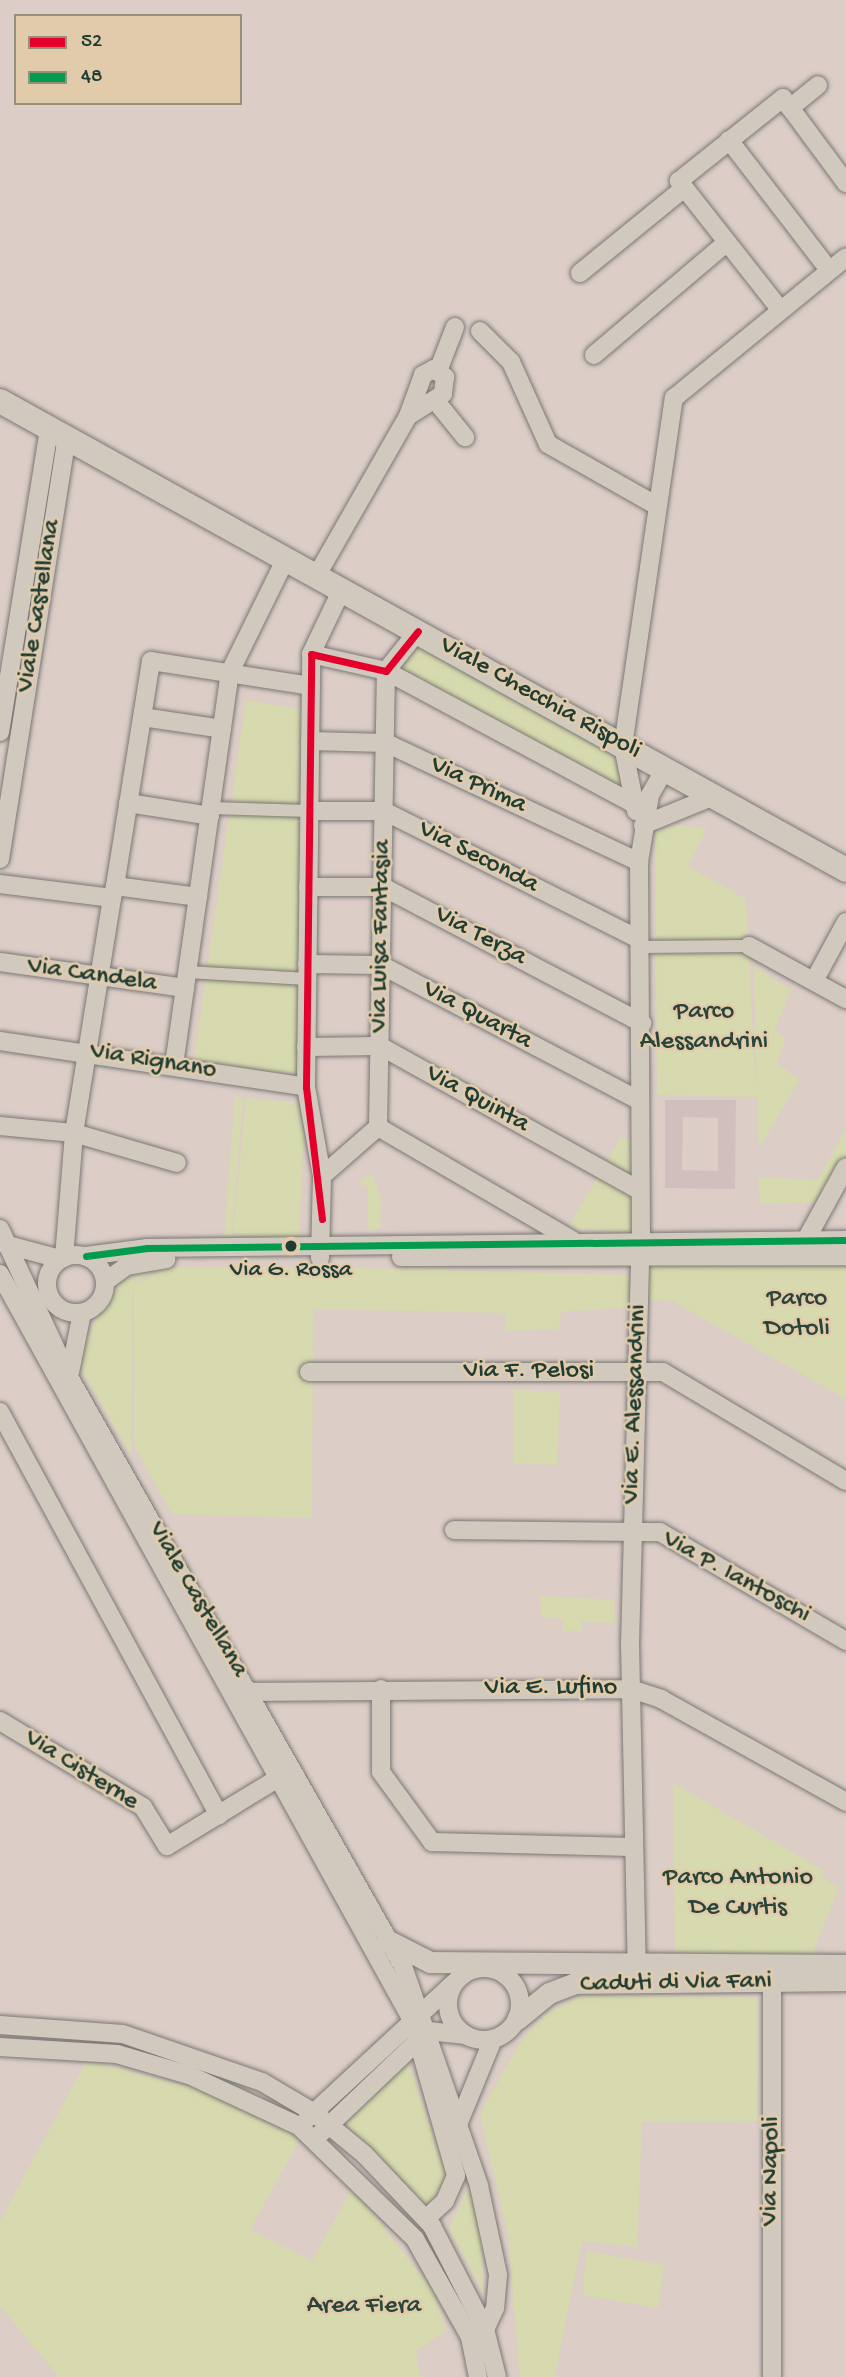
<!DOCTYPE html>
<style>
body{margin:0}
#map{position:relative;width:846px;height:2377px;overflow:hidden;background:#dccdc7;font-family:"Gochi Hand",sans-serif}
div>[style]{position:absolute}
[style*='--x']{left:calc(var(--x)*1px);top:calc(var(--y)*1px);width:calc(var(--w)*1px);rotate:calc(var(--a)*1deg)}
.built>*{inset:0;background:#d1bfbe}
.green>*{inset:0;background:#d6daae}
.roads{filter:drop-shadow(0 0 2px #7a7874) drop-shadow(0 0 2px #7a7874)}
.pedestrian>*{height:12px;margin:-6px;padding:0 6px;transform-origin:6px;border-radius:6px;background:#d2c9be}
.minor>*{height:18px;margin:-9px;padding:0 9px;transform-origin:9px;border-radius:9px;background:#d2c9be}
.minor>.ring{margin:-9px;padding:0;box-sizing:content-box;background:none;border:18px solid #d2c9be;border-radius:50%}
.tertiary>*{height:21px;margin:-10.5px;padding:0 10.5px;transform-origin:10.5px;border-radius:10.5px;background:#d2c9be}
.secondary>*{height:24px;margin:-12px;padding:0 12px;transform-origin:12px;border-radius:12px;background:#d2c9be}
.bus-1>*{height:7px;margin:-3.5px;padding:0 3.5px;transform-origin:3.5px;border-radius:3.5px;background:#e4002b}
.bus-2>*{height:7px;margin:-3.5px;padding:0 3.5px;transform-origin:3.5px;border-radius:3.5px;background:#039c4e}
.dots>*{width:19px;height:19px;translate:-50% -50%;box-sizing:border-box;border:4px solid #e2cbab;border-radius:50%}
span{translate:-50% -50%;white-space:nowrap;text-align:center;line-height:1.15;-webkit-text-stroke:5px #e2cbab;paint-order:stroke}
.bus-label{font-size:24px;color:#1f3d34}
.street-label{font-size:26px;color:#1f3d34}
.park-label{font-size:26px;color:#284539}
.legend{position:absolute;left:14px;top:14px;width:228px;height:91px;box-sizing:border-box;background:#e2cbab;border:2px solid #94927b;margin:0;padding:9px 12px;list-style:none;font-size:21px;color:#1f3d34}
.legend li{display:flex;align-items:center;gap:14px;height:35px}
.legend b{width:35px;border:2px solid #94927b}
</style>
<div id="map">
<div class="built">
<div style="clip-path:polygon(evenodd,665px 1100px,736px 1100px,735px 1189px,665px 1188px,665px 1100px,683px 1117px,718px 1118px,718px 1171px,682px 1170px,683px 1117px)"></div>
</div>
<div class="green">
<div style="clip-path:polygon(419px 636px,619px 747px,625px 793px,392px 669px)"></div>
<div style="clip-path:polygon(246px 700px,310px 711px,306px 1077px,194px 1060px)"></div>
<div style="clip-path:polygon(679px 825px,707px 829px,688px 866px,746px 899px,756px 1096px,754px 966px,791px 990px,775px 1030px,786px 1039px,777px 1063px,799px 1080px,759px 1149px,757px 1097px,657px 1095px,655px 832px)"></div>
<div style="clip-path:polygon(235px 1097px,243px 1097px,232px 1236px,224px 1238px)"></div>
<div style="clip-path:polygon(246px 1098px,305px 1104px,299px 1239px,233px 1234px)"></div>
<div style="clip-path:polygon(846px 1128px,846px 1157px,821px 1202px,760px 1204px,758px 1177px,818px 1180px)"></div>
<div style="clip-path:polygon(621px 1137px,633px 1141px,636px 1232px,568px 1228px)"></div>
<div style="clip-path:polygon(371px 1173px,381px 1196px,380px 1229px,368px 1230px,368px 1187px,358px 1182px)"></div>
<div style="clip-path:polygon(644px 1265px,846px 1266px,846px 1399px,672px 1301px,645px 1300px)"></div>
<div style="clip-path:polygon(165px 1267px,133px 1283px,131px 1456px,79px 1365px,91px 1328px,123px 1278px)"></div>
<div style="clip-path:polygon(313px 1267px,640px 1275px,633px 1307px,561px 1312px,559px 1329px,506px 1331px,505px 1313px,313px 1309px,312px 1518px,172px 1514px,134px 1445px,134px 1285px,167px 1268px)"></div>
<div style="clip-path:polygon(513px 1390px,560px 1392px,557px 1465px,513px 1463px)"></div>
<div style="clip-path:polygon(540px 1596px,614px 1600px,615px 1623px,582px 1621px,581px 1631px,563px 1631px,563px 1619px,541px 1617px)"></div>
<div style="clip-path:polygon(673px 1783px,825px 1871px,822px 1877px,839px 1887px,811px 1957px,675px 1956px)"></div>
<div style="clip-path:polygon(583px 1996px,758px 1997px,757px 2121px,642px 2122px,637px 2247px,582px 2241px,555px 2377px,520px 2377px,508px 2235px,480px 2114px,519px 2044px,548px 2012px)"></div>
<div style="clip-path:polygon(87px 2060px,218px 2095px,300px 2139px,250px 2230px,312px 2261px,352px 2188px,433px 2290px,447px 2330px,416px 2351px,420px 2377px,59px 2377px,0 2306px,0 2221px)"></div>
<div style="clip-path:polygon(408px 2062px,446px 2173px,439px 2196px,426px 2210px,344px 2125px)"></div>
<div style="clip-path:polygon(471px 2180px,482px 2209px,483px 2292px,449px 2228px)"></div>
<div style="clip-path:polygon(586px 2251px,664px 2265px,658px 2308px,583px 2295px)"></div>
</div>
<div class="roads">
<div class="pedestrian">
<div style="--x:211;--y:808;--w:98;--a:1.8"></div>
<div style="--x:640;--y:947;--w:109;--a:-0.5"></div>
<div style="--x:187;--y:972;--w:120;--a:3.3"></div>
</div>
<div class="minor">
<div style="--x:790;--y:108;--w:36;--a:-39"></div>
<div style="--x:729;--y:140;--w:164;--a:52.4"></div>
<div style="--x:580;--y:273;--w:133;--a:-39.2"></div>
<div style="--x:779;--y:308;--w:162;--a:-128.2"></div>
<div style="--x:679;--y:181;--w:133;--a:-38.6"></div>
<div style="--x:783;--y:98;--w:106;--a:53.5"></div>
<div style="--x:480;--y:331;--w:44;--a:45"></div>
<div style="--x:511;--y:362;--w:90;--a:65.7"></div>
<div style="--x:548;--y:444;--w:125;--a:29.6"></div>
<div style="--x:594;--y:355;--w:173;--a:-40.3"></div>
<div style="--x:438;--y:371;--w:47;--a:-68.9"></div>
<div style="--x:435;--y:400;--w:48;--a:51"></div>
<div style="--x:317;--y:575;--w:183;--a:-60.2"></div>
<div style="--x:408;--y:416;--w:44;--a:-69.9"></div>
<div style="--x:423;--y:375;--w:13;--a:-29"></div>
<div style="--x:434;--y:369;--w:14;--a:36"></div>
<div style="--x:445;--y:377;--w:17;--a:97"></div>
<div style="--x:443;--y:394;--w:41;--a:147.8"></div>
<div style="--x:311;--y:654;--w:72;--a:-64.5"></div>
<div style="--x:142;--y:717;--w:81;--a:8.5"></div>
<div style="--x:0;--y:732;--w:308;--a:-80.8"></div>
<div style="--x:310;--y:741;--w:76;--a:1.5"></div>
<div style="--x:386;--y:743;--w:280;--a:25.2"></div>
<div style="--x:128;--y:803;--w:83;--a:9"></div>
<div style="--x:309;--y:811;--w:75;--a:0"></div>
<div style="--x:384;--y:811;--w:285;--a:26.7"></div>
<div style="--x:636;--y:811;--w:66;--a:-101.3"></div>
<div style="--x:623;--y:746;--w:352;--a:-81.7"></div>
<div style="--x:674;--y:398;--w:222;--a:-39.3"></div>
<div style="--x:643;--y:825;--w:77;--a:-22.2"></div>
<div style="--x:0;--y:859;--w:427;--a:-81"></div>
<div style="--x:0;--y:884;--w:113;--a:7.1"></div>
<div style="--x:112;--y:898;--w:12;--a:-76"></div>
<div style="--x:115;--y:886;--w:84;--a:7.5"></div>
<div style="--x:115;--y:886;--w:228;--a:-80.9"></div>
<div style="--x:151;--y:661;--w:162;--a:8.9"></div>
<div style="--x:308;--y:887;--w:75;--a:0"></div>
<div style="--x:383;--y:887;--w:293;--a:27.7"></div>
<div style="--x:749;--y:946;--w:111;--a:28.7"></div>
<div style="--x:0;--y:962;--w:187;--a:8"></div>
<div style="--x:307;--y:964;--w:74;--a:0.8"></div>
<div style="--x:381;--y:965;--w:290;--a:27.7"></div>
<div style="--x:814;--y:981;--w:67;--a:-61.5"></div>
<div style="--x:0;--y:1041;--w:309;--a:8.5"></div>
<div style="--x:306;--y:1047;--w:74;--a:-0.8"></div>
<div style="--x:380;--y:1046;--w:296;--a:29.1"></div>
<div style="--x:174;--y:1065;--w:397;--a:-81.9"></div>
<div style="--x:230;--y:672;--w:127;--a:-63.8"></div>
<div style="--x:0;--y:1126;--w:74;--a:5.4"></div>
<div style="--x:74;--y:1133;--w:107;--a:16.2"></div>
<div style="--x:378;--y:1127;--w:225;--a:30.2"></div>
<div style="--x:322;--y:1176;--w:74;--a:-41.2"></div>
<div style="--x:378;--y:1127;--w:456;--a:-89"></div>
<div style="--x:386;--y:671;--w:279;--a:28.2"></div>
<div style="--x:0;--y:1229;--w:163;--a:65"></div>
<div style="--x:69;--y:1377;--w:677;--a:60.44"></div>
<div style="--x:403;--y:1966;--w:233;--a:70.9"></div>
<div style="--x:479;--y:2186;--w:91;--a:77.9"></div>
<div style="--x:498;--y:2275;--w:33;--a:95"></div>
<div style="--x:495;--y:2308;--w:23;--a:115"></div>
<div style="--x:485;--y:2329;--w:49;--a:76"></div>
<div style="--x:4;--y:1244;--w:58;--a:15"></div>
<div style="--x:802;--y:1247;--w:91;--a:-61.2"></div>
<div class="ring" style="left:47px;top:1255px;width:40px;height:40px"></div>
<div style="--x:86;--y:1256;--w:62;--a:-7.5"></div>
<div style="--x:147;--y:1248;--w:699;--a:-0.66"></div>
<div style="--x:401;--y:1257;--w:445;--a:-0.1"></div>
<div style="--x:64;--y:1258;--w:125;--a:-85.4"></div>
<div style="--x:74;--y:1133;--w:238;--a:-80.8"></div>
<div style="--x:320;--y:1258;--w:82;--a:-88.6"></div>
<div style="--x:322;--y:1176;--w:90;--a:-100.2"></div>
<div style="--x:306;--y:1087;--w:433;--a:-89.3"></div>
<div style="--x:311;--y:654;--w:77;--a:12.8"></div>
<div style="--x:386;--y:671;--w:51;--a:-51.3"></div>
<div style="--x:0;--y:1274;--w:852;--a:61.09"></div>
<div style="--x:412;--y:2020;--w:162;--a:74.2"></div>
<div style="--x:456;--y:2176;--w:27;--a:114"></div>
<div style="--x:445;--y:2201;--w:26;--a:137"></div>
<div style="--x:106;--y:1281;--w:26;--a:-36"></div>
<div style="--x:127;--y:1266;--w:40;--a:-10"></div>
<div style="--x:309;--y:1372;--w:354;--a:0"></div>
<div style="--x:663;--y:1372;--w:213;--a:30.8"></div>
<div style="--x:69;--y:1377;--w:65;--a:-78.5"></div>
<div style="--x:0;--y:1412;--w:459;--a:61.5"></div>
<div style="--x:454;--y:1530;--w:206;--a:0.6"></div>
<div style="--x:660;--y:1532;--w:216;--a:30.4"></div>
<div style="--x:381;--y:1689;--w:83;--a:90"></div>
<div style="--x:381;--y:1772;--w:87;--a:53.9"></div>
<div style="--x:432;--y:1842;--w:201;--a:1.4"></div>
<div style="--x:238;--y:1692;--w:393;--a:-0.4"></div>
<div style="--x:631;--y:1689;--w:32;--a:18"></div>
<div style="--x:661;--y:1699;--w:212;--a:29.1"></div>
<div style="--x:0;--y:1721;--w:167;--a:31"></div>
<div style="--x:143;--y:1807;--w:46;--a:58.4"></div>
<div style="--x:167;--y:1846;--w:138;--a:-31.4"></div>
<div style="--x:772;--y:1968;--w:409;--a:90"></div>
<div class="ring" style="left:448px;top:1968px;width:54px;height:54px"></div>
<div style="--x:637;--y:1977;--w:332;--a:-91.2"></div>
<div style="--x:630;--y:1645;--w:407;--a:-88.5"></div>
<div style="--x:641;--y:1238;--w:376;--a:-90.3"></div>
<div style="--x:639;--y:862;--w:68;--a:-80.7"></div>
<div style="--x:650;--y:795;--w:30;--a:-60"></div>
<div style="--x:0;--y:2025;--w:123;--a:4.2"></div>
<div style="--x:123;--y:2034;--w:147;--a:19.1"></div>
<div style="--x:262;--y:2082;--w:59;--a:30.5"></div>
<div style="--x:313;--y:2112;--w:66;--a:39.5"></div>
<div style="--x:364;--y:2154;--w:99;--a:46.6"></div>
<div style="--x:432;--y:2226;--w:116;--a:62.8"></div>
<div style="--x:0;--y:2047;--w:117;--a:3.4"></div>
<div style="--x:117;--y:2054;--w:75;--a:16.3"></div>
<div style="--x:189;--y:2075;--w:121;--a:24.9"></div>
<div style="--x:299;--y:2126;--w:162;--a:44.2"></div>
<div style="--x:415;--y:2239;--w:112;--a:60.7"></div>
<div style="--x:470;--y:2337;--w:41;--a:78.7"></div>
<div style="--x:307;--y:2119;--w:200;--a:-42.8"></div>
<div style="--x:459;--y:2122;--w:90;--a:-67.7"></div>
<div style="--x:321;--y:2133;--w:148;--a:-43.6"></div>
<div style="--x:428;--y:2031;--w:36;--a:6"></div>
</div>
<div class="tertiary">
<div style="--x:387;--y:1940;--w:48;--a:27.1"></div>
<div style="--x:430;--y:1962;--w:416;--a:0.4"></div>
<div style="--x:517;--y:2019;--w:41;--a:-39.1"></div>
<div style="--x:549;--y:1993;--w:28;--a:-21"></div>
<div style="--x:575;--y:1983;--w:271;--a:-0.6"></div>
</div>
<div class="secondary">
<div style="--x:0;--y:401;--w:967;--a:29"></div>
</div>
</div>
<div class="bus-1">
<div style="--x:322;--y:1219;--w:133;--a:-96.9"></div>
<div style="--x:306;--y:1087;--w:433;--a:-89.3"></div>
<div style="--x:311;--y:654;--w:77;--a:12.8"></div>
<div style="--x:386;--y:671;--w:51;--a:-51.3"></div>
</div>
<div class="bus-2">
<div style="--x:86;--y:1256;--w:62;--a:-7.5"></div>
<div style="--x:147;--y:1248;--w:699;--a:-0.66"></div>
</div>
<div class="dots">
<div style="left:291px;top:1246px;background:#1f3d34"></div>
</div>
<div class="bus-label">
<span style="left:291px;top:1271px">Via G. Rossa</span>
</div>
<div class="street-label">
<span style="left:40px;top:606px;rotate:-81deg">Viale Castellana</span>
<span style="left:540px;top:699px;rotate:29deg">Viale Checchia Rispoli</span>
<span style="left:478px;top:786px;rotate:25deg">Via Prima</span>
<span style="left:478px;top:858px;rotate:27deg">Via Seconda</span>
<span style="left:382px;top:936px;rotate:-89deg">Via Luisa Fantasia</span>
<span style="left:480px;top:937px;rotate:28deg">Via Terza</span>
<span style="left:92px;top:976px;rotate:8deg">Via Candela</span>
<span style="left:477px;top:1016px;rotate:28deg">Via Quarta</span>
<span style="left:153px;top:1062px;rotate:9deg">Via Rignano</span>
<span style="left:477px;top:1100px;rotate:29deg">Via Quinta</span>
<span style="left:529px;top:1372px">Via F. Pelosi</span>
<span style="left:636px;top:1404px;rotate:-88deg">Via E. Alessandrini</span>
<span style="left:736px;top:1578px;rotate:29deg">Via P. Iantoschi</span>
<span style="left:197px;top:1600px;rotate:60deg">Viale Castellana</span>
<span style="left:551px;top:1689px">Via E. Lufino</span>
<span style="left:81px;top:1771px;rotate:32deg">Via Cisterne</span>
<span style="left:676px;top:1984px;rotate:-1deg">Caduti di Via Fani</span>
<span style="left:772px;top:2171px;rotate:-89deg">Via Napoli</span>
</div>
<div class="park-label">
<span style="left:704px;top:1028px">Parco<br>Alessandrini</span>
<span style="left:797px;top:1315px">Parco<br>Dotoli</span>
<span style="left:738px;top:1894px">Parco Antonio<br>De Curtis</span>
<span style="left:364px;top:2307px">Area Fiera</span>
</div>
<ul class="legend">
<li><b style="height:9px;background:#e4002b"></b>52</li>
<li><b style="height:9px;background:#039c4e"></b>48</li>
</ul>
</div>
